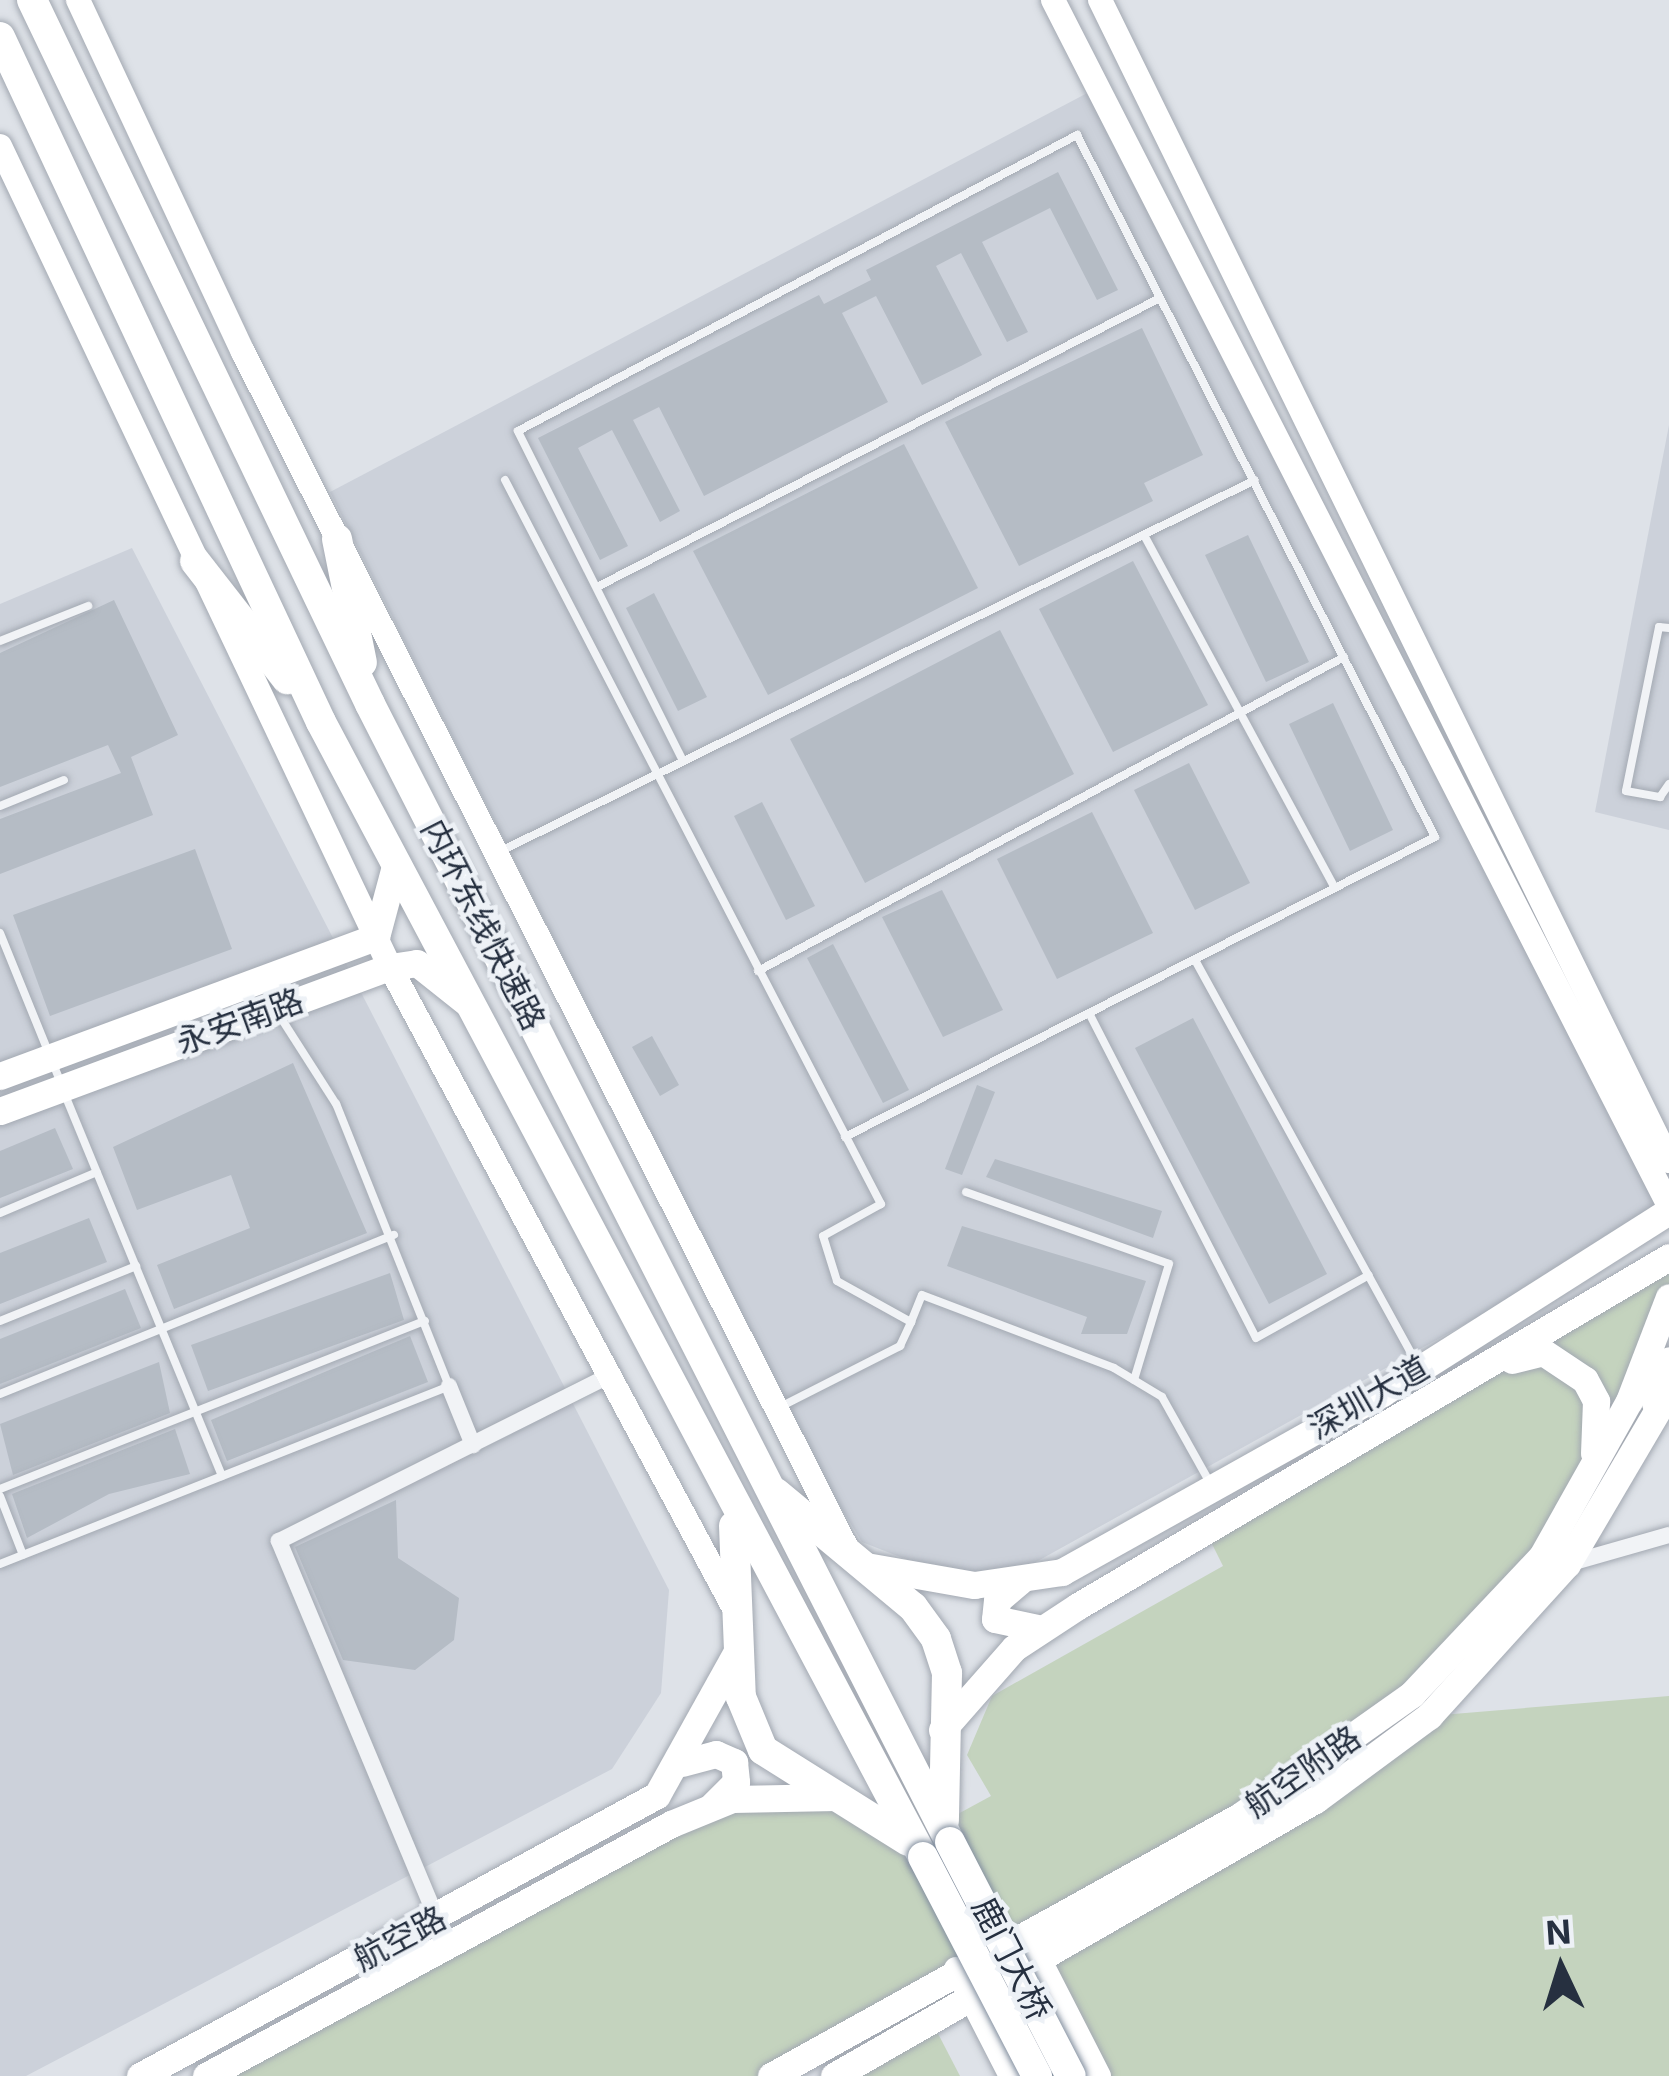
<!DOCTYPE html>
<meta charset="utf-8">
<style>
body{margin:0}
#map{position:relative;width:1669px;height:2076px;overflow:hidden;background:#dee2e8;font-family:Inter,"Noto Sans SC",sans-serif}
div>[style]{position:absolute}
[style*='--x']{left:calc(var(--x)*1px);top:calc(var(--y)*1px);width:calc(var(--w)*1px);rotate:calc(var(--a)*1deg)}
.built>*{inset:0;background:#ccd1da}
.green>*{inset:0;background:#c4d3be}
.building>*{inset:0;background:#b5bcc5}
.roads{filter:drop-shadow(0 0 3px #a3a9b2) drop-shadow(0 0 3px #a3a9b2)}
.lane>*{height:8px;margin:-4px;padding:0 4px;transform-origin:4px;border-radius:4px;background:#f1f3f6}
.street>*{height:16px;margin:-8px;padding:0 8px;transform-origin:8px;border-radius:8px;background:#f1f3f6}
.secondary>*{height:24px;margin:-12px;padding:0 12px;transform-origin:12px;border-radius:12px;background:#fff}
.primary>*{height:27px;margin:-13.5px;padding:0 13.5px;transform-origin:13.5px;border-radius:13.5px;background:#fff}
.highway>*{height:30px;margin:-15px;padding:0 15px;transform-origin:15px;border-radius:15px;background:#fff}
.bridges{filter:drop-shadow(0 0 3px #8490a0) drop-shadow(0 0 3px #8490a0)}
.highway-bridge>*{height:30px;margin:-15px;padding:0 15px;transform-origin:15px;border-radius:15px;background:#fff}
span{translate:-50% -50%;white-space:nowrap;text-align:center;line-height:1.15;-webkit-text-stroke:9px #edf1f6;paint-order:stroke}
.street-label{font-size:33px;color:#263040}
.north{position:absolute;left:1501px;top:1908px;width:120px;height:120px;-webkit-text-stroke:9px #edf1f6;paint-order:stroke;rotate:356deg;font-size:33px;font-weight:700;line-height:48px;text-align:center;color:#263040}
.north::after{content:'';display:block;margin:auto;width:42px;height:54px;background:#263040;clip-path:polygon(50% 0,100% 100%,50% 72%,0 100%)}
</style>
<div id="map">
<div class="built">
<div style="clip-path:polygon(1095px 89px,1669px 1211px,1009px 1577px,941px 1573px,862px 1542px,830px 1490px,330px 492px)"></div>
<div style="clip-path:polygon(1669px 425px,1669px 830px,1595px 812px)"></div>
<div style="clip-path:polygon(132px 548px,669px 1590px,661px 1693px,612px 1769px,26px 2076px,0 2076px,0 604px)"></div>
</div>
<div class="green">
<div style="clip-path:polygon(1669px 1257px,1669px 1298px,1629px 1401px,1488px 1616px,1303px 1775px,771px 2076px,206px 2076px,671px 1824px,794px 1790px,908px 1841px,991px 1796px,967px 1755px,992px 1696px,1223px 1566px,1207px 1534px)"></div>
<div style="clip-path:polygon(1669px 1696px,1669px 2076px,1099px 2076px,1041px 1960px,1429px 1716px)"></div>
<div style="clip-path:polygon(932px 2022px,960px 2076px,834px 2076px)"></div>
</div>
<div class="building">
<div style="clip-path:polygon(1058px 172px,1118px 290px,1097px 300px,1050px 208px,982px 242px,1028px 332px,1007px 342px,961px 253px,936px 266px,982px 355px,961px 366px,922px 385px,876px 296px,842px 313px,888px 402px,704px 496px,659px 407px,633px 420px,680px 511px,660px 522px,612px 430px,578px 448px,628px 546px,600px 560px,538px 438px,819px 295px,824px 304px,871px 280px,866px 270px)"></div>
<div style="clip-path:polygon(1142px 328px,1203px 455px,1144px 483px,1153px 501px,1019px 566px,945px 422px)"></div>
<div style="clip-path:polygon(904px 444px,978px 588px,768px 695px,693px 551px)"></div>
<div style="clip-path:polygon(1248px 535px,1309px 662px,1266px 682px,1205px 555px)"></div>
<div style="clip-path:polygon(1133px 561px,1208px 705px,1113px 752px,1039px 609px)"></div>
<div style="clip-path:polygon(654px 593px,707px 697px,678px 711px,626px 608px)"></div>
<div style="clip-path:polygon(114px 600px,178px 735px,131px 757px,153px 815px,0 874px,0 819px,121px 773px,108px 745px,0 787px,0 653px)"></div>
<div style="clip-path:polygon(1000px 630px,1074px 774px,865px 883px,790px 739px)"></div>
<div style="clip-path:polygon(1333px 703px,1393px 830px,1350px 851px,1289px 724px)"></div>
<div style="clip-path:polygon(1189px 763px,1250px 883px,1195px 910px,1134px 790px)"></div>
<div style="clip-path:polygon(762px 802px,815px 906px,786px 920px,734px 816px)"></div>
<div style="clip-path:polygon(1092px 812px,1153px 933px,1057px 979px,997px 859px)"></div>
<div style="clip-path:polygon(195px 849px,232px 949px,50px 1016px,13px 915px)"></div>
<div style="clip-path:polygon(942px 890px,1003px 1010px,943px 1037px,882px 917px)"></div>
<div style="clip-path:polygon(833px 944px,909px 1090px,883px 1103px,807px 958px)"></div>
<div style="clip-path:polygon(1193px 1018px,1327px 1274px,1269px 1304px,1135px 1048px)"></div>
<div style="clip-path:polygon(652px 1036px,679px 1085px,660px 1096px,632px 1047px)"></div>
<div style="clip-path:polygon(293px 1063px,367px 1233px,174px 1309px,157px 1265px,250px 1228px,231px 1175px,137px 1210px,113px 1147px)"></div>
<div style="clip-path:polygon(977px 1085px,995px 1092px,962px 1175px,945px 1169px)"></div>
<div style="clip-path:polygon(55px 1128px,73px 1169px,0 1198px,0 1151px)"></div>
<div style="clip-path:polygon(995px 1159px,1162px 1211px,1153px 1238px,986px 1177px)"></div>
<div style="clip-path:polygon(89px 1218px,107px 1262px,0 1304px,0 1253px)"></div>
<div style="clip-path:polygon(962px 1226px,1146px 1281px,1127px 1334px,1081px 1334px,1087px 1317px,947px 1266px)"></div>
<div style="clip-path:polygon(390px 1273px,404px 1320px,208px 1391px,191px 1345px)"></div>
<div style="clip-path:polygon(125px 1289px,141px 1328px,0 1384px,0 1339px)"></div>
<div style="clip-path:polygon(410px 1336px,428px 1382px,227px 1461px,211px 1420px)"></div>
<div style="clip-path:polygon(159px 1362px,170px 1413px,13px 1475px,0 1424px)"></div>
<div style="clip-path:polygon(175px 1429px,190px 1474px,109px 1494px,27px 1538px,12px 1494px)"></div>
<div style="clip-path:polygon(396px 1500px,398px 1558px,459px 1598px,454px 1640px,415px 1670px,343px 1660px,295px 1547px)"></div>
</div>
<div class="roads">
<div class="lane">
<div style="--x:505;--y:480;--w:816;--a:62.56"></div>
<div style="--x:881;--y:1204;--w:66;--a:151.1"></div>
<div style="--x:823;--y:1236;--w:47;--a:72.7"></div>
<div style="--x:837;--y:1281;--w:85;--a:29"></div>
<div style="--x:911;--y:1322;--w:29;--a:-68"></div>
<div style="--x:922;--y:1295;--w:205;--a:20.8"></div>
<div style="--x:1114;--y:1368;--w:56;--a:31.1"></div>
<div style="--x:1162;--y:1397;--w:96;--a:60.8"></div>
<div style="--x:1144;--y:535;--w:401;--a:61.6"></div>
<div style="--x:597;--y:587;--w:633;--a:-27.17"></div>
<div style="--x:1669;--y:628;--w:10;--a:-174"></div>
<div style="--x:1659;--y:627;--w:167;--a:101.4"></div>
<div style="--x:1626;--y:791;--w:35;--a:10"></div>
<div style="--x:1660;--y:797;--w:16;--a:-55"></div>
<div style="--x:0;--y:641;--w:95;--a:-21.7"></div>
<div style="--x:683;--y:761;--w:369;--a:-116.6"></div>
<div style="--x:518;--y:431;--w:633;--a:-27.9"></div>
<div style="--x:1077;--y:135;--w:788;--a:62.98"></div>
<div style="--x:1435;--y:837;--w:662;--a:153.05"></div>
<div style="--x:0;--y:806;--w:69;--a:-22.1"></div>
<div style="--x:501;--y:851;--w:840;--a:-26.2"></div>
<div style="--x:0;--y:933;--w:160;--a:67.9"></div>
<div style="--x:1195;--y:960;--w:460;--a:61.2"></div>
<div style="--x:758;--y:971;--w:665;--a:-28.18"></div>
<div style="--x:1089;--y:1013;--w:365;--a:62.8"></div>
<div style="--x:1256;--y:1338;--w:129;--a:-29.1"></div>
<div style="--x:65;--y:1095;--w:412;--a:67.6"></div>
<div style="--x:966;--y:1192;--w:215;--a:19.5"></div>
<div style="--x:1169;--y:1264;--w:121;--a:106.8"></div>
<div style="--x:0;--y:1213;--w:105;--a:-22.9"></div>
<div style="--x:0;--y:1321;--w:147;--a:-22"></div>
<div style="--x:0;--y:1394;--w:425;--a:-22"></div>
<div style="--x:780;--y:1407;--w:135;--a:-26.9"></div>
<div style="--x:900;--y:1346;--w:26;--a:-65"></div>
<div style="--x:0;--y:1489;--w:457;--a:-21.6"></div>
<div style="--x:0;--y:1496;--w:63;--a:68.7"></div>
<div style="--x:0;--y:1564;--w:483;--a:-21.6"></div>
<div style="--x:449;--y:1386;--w:304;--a:-111.8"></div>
<div style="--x:336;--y:1104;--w:106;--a:-122.6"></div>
</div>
<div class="street">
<div style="--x:449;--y:1386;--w:64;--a:67.9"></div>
<div style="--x:1567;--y:1564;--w:106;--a:-15.9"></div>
<div style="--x:437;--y:1919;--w:410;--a:-112.7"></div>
<div style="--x:279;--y:1541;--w:373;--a:-26.6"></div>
</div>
<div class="secondary">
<div style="--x:78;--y:0;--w:389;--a:64.9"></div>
<div style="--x:243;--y:352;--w:1338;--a:63.21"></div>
<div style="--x:1053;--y:0;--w:1354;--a:62.94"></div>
<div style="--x:1100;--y:0;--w:1293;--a:63.89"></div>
<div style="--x:0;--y:146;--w:909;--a:64.59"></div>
<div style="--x:390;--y:967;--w:732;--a:61.79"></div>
<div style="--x:1032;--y:1945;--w:147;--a:62.9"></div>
<div style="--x:956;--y:1969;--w:120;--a:62.8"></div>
</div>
<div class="primary">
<div style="--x:0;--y:1076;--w:401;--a:-20.3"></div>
<div style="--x:376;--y:937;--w:73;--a:-75"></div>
<div style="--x:0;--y:1111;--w:416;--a:-20.3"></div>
<div style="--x:390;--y:967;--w:27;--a:-8"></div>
<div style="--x:417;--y:963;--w:63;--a:38.5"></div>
<div style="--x:1512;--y:1360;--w:32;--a:-14"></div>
<div style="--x:1543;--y:1352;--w:50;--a:33.7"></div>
<div style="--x:1585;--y:1380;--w:24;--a:62"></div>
<div style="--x:1596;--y:1401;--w:52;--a:92.2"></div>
<div style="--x:1655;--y:1403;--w:45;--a:-72"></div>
<div style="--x:866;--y:1566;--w:110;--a:10"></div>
<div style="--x:974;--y:1585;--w:89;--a:-8.4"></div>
<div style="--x:1062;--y:1572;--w:367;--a:-29.2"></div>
<div style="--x:1382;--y:1393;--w:340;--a:-32.4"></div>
<div style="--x:1020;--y:1581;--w:30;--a:140"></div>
<div style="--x:997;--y:1600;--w:19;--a:96"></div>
<div style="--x:995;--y:1619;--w:48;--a:12"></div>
<div style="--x:942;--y:1730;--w:109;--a:-48.7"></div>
<div style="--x:1014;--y:1648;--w:77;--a:-33.3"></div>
<div style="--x:1078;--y:1606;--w:686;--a:-30.56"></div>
<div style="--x:682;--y:1763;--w:35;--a:-15"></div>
<div style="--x:716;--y:1754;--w:20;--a:24"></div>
<div style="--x:734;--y:1762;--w:20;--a:84"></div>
<div style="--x:736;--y:1782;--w:33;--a:135"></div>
<div style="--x:140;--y:2076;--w:588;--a:-28.52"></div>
<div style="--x:657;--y:1795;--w:165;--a:-60.9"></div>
<div style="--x:206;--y:2076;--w:529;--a:-28.45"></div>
<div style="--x:671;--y:1824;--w:66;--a:-22.3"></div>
<div style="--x:732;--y:1799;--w:105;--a:-1.1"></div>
<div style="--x:771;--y:2076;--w:536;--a:-29"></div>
<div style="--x:1240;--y:1816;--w:211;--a:-35.3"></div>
<div style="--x:1412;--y:1694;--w:190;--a:-46.7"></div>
<div style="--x:1542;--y:1556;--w:178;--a:-60.7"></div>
<div style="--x:1629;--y:1401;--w:111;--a:-69"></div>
<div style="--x:834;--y:2076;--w:555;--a:-29.85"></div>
<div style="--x:1315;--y:1800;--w:142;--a:-36.4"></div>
<div style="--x:1429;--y:1716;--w:205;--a:-47.8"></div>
<div style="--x:1567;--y:1564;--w:201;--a:-59.5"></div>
</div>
<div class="highway">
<div style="--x:32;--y:0;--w:781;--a:64.35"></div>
<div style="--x:370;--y:704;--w:1277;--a:62.99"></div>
<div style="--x:0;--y:37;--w:756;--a:64.89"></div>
<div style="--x:321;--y:722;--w:1285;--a:62.06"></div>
<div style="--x:337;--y:539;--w:126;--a:78.6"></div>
<div style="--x:195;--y:561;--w:150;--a:52.1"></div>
<div style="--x:776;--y:1493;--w:178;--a:39.8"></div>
<div style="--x:913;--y:1607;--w:39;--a:54"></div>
<div style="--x:936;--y:1639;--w:36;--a:72"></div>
<div style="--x:947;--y:1673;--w:148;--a:91.2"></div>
<div style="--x:734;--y:1526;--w:171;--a:87.7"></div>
<div style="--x:741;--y:1697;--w:57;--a:67.5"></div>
<div style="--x:763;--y:1750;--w:171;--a:32.1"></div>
</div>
</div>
<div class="bridges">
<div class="highway-bridge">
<div style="--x:950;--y:1842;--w:263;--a:62.7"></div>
<div style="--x:923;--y:1857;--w:247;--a:62.5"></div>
</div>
</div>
<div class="street-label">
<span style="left:483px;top:925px;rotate:63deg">内环东线快速路</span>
<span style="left:240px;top:1022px;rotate:-20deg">永安南路</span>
<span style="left:1369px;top:1398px;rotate:-30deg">深圳大道</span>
<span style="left:1303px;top:1772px;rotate:-35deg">航空附路</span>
<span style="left:400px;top:1939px;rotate:-28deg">航空路</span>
<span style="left:1011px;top:1959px;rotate:63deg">鹿门大桥</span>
</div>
<div class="north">N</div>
</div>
